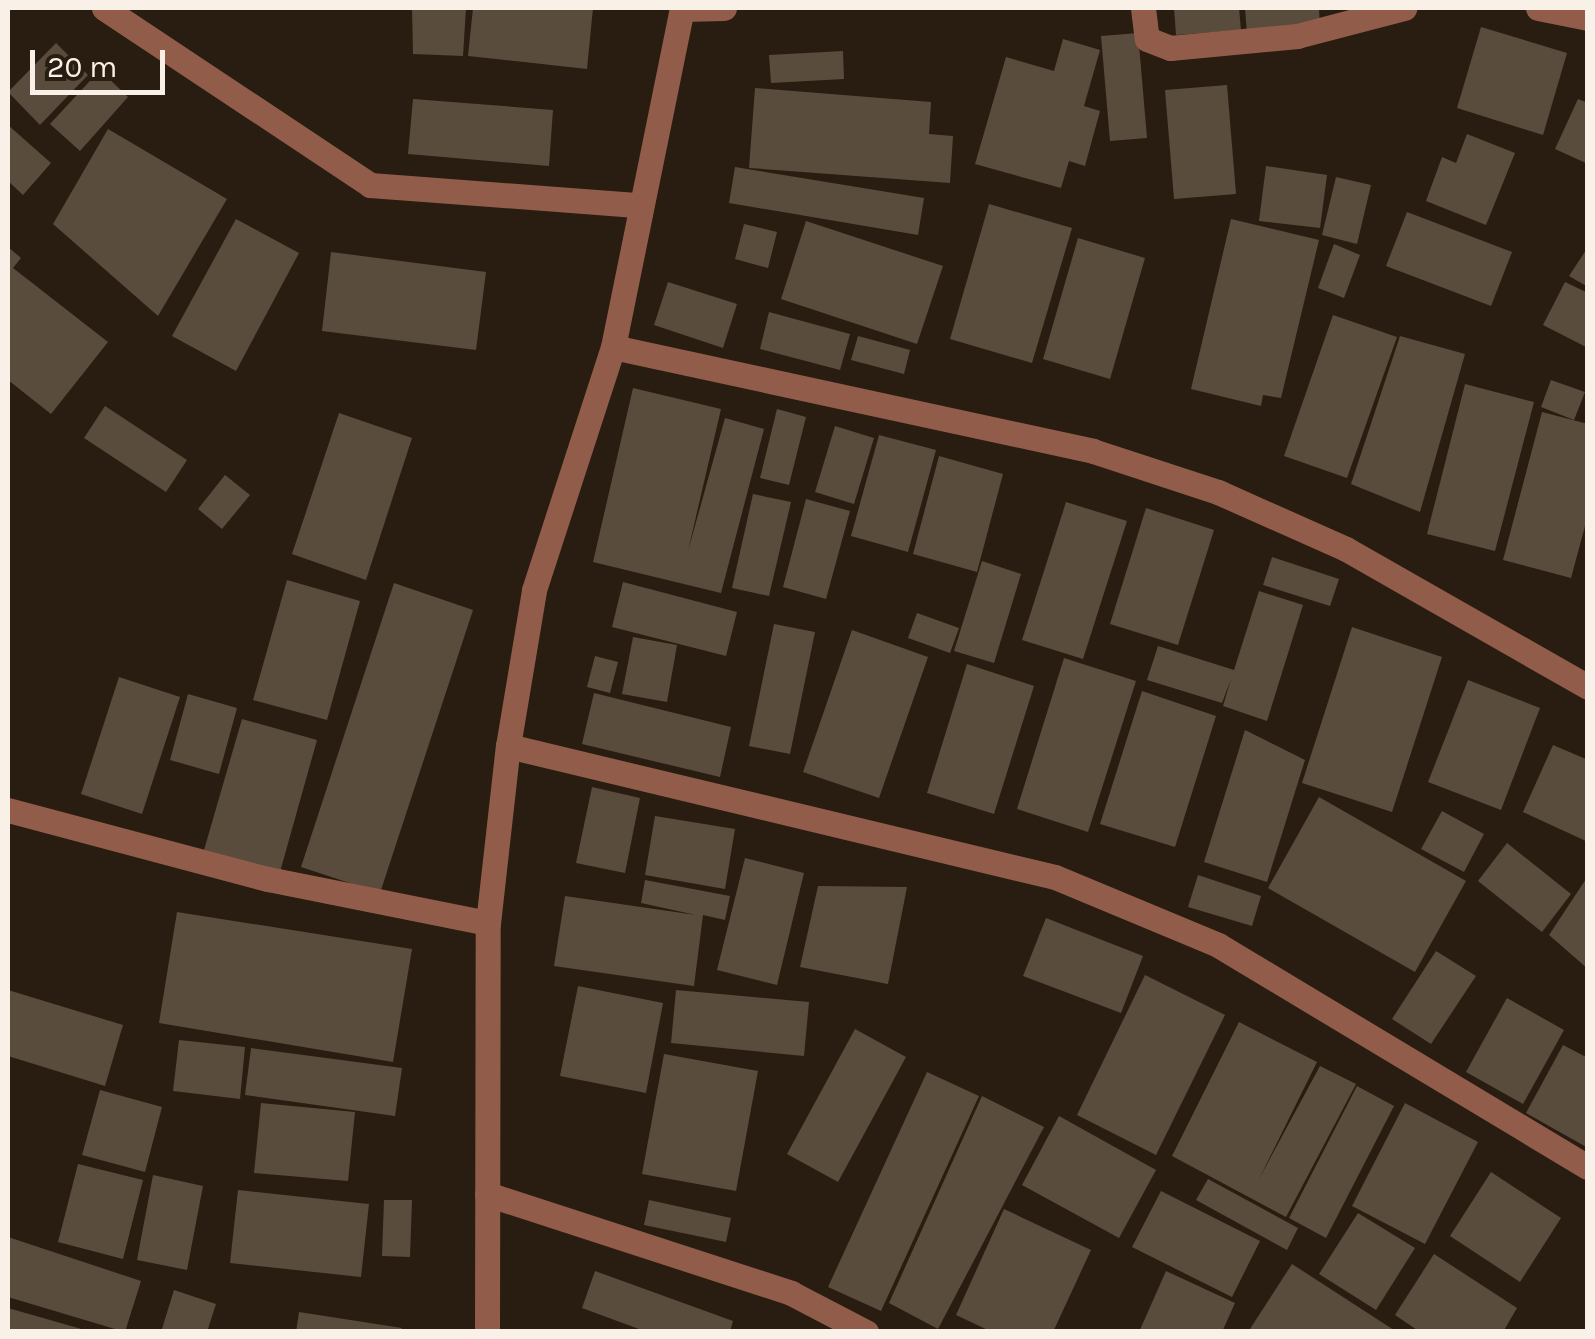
<!DOCTYPE html>
<style>
body{margin:0}
#map{position:relative;width:1595px;height:1339px;overflow:hidden;background:#281d10;font-family:Karla,sans-serif}
div>[style]{position:absolute}
[style*='--x']{left:calc(var(--x)*1px);top:calc(var(--y)*1px);width:calc(var(--w)*1px);rotate:calc(var(--a)*1deg)}
.building>*{inset:0;background:#594c3d}
.minor>*{height:25px;margin:-12.5px;padding:0 12.5px;transform-origin:12.5px;border-radius:12.5px;background:#925c4a}
span{translate:-50% -50%;white-space:nowrap;text-align:center;line-height:1.15;-webkit-text-stroke:8px #281d10;paint-order:stroke}
.frame{position:absolute;inset:0;border:10px solid #f9f0e8;pointer-events:none}
.scale{position:absolute;left:30px;top:50px;width:135px;height:45px;box-sizing:border-box;border:5px solid #f9f0e8;border-top:0;padding-left:12px;font-size:30px;line-height:35px;white-space:nowrap;color:#f9f0e8;-webkit-text-stroke:8px #281d10;paint-order:stroke}
</style>
<div id="map">
<div class="building">
<div style="clip-path:polygon(412px 8px,466px 8px,463px 56px,413px 54px)"></div>
<div style="clip-path:polygon(473px 8px,593px 8px,587px 69px,468px 56px)"></div>
<div style="clip-path:polygon(1174px 8px,1239px 8px,1241px 30px,1176px 35px)"></div>
<div style="clip-path:polygon(1245px 8px,1319px 8px,1320px 28px,1247px 34px)"></div>
<div style="clip-path:polygon(1481px 27px,1567px 53px,1543px 135px,1457px 108px)"></div>
<div style="clip-path:polygon(1138px 33px,1147px 138px,1110px 141px,1101px 36px)"></div>
<div style="clip-path:polygon(1063px 39px,1100px 50px,1084px 106px,1100px 111px,1085px 166px,1069px 161px,1061px 188px,975px 164px,1006px 57px,1054px 71px)"></div>
<div style="clip-path:polygon(56px 43px,88px 75px,40px 125px,8px 92px)"></div>
<div style="clip-path:polygon(843px 51px,844px 79px,771px 83px,769px 55px)"></div>
<div style="clip-path:polygon(100px 70px,128px 97px,80px 151px,50px 124px)"></div>
<div style="clip-path:polygon(1227px 85px,1236px 194px,1174px 199px,1165px 90px)"></div>
<div style="clip-path:polygon(755px 88px,931px 102px,929px 134px,953px 136px,950px 183px,749px 168px)"></div>
<div style="clip-path:polygon(413px 99px,553px 110px,549px 166px,408px 154px)"></div>
<div style="clip-path:polygon(1578px 99px,1588px 103px,1588px 164px,1555px 149px)"></div>
<div style="clip-path:polygon(8px 125px,51px 163px,23px 195px,8px 181px)"></div>
<div style="clip-path:polygon(108px 129px,227px 199px,158px 316px,53px 224px)"></div>
<div style="clip-path:polygon(1467px 134px,1515px 153px,1486px 225px,1426px 201px,1442px 157px,1456px 163px)"></div>
<div style="clip-path:polygon(1266px 166px,1327px 175px,1320px 228px,1259px 221px)"></div>
<div style="clip-path:polygon(735px 167px,924px 198px,918px 235px,729px 203px)"></div>
<div style="clip-path:polygon(1336px 177px,1371px 185px,1357px 244px,1322px 235px)"></div>
<div style="clip-path:polygon(989px 204px,1072px 228px,1032px 363px,950px 339px)"></div>
<div style="clip-path:polygon(1407px 212px,1512px 252px,1491px 306px,1386px 266px)"></div>
<div style="clip-path:polygon(236px 219px,299px 253px,236px 371px,172px 336px)"></div>
<div style="clip-path:polygon(1231px 219px,1319px 240px,1281px 398px,1263px 395px,1261px 406px,1191px 389px)"></div>
<div style="clip-path:polygon(806px 221px,943px 266px,917px 344px,781px 299px)"></div>
<div style="clip-path:polygon(744px 224px,777px 232px,768px 268px,735px 259px)"></div>
<div style="clip-path:polygon(1078px 238px,1145px 258px,1110px 379px,1043px 359px)"></div>
<div style="clip-path:polygon(1334px 244px,1360px 255px,1344px 298px,1318px 288px)"></div>
<div style="clip-path:polygon(8px 247px,21px 258px,13px 268px,108px 342px,51px 414px,8px 380px)"></div>
<div style="clip-path:polygon(1588px 247px,1588px 287px,1569px 276px)"></div>
<div style="clip-path:polygon(331px 252px,486px 272px,476px 350px,322px 331px)"></div>
<div style="clip-path:polygon(668px 282px,737px 304px,723px 348px,654px 325px)"></div>
<div style="clip-path:polygon(1565px 282px,1588px 293px,1588px 348px,1543px 325px)"></div>
<div style="clip-path:polygon(769px 312px,850px 334px,840px 370px,760px 349px)"></div>
<div style="clip-path:polygon(1333px 315px,1397px 337px,1347px 478px,1284px 456px)"></div>
<div style="clip-path:polygon(858px 336px,910px 350px,904px 374px,851px 360px)"></div>
<div style="clip-path:polygon(1400px 336px,1465px 354px,1420px 512px,1351px 484px)"></div>
<div style="clip-path:polygon(1551px 380px,1585px 392px,1574px 420px,1541px 407px)"></div>
<div style="clip-path:polygon(1465px 384px,1534px 402px,1495px 551px,1427px 534px)"></div>
<div style="clip-path:polygon(633px 388px,721px 409px,688px 551px,725px 418px,764px 429px,721px 593px,593px 562px)"></div>
<div style="clip-path:polygon(105px 406px,187px 460px,166px 492px,84px 438px)"></div>
<div style="clip-path:polygon(777px 409px,806px 417px,789px 485px,760px 478px)"></div>
<div style="clip-path:polygon(1542px 412px,1588px 424px,1588px 515px,1571px 578px,1503px 560px)"></div>
<div style="clip-path:polygon(339px 413px,412px 438px,366px 580px,292px 554px)"></div>
<div style="clip-path:polygon(835px 426px,874px 438px,854px 504px,815px 492px)"></div>
<div style="clip-path:polygon(879px 435px,936px 450px,908px 552px,851px 536px)"></div>
<div style="clip-path:polygon(939px 456px,1003px 474px,977px 572px,913px 554px)"></div>
<div style="clip-path:polygon(225px 475px,250px 495px,222px 529px,198px 509px)"></div>
<div style="clip-path:polygon(753px 494px,791px 502px,769px 596px,732px 588px)"></div>
<div style="clip-path:polygon(806px 499px,850px 511px,826px 599px,783px 587px)"></div>
<div style="clip-path:polygon(1066px 502px,1127px 521px,1083px 659px,1022px 640px)"></div>
<div style="clip-path:polygon(1146px 508px,1214px 530px,1178px 645px,1110px 624px)"></div>
<div style="clip-path:polygon(1272px 557px,1339px 579px,1330px 606px,1263px 585px)"></div>
<div style="clip-path:polygon(982px 561px,1021px 574px,994px 663px,954px 651px)"></div>
<div style="clip-path:polygon(287px 580px,360px 601px,327px 720px,253px 700px)"></div>
<div style="clip-path:polygon(623px 582px,737px 612px,726px 656px,612px 627px)"></div>
<div style="clip-path:polygon(394px 583px,473px 610px,380px 893px,301px 867px)"></div>
<div style="clip-path:polygon(1259px 591px,1303px 605px,1267px 721px,1223px 706px,1231px 679px,1222px 703px,1147px 680px,1158px 646px,1234px 670px)"></div>
<div style="clip-path:polygon(917px 613px,959px 628px,950px 653px,908px 638px)"></div>
<div style="clip-path:polygon(774px 624px,815px 632px,790px 754px,749px 746px)"></div>
<div style="clip-path:polygon(1352px 627px,1442px 657px,1392px 812px,1302px 783px)"></div>
<div style="clip-path:polygon(852px 630px,928px 657px,879px 798px,803px 772px)"></div>
<div style="clip-path:polygon(633px 637px,677px 645px,667px 702px,622px 694px)"></div>
<div style="clip-path:polygon(595px 656px,618px 662px,610px 693px,587px 687px)"></div>
<div style="clip-path:polygon(1064px 658px,1136px 681px,1088px 832px,1017px 809px)"></div>
<div style="clip-path:polygon(967px 664px,1034px 686px,994px 814px,927px 793px)"></div>
<div style="clip-path:polygon(119px 677px,180px 697px,142px 814px,81px 794px)"></div>
<div style="clip-path:polygon(1468px 680px,1540px 708px,1501px 810px,1428px 782px)"></div>
<div style="clip-path:polygon(1142px 691px,1216px 716px,1175px 847px,1100px 824px)"></div>
<div style="clip-path:polygon(594px 693px,731px 727px,720px 777px,582px 744px)"></div>
<div style="clip-path:polygon(188px 694px,237px 708px,219px 774px,170px 760px)"></div>
<div style="clip-path:polygon(242px 719px,317px 740px,280px 872px,204px 850px)"></div>
<div style="clip-path:polygon(1245px 730px,1305px 760px,1267px 882px,1204px 862px)"></div>
<div style="clip-path:polygon(1553px 745px,1588px 760px,1588px 842px,1523px 812px)"></div>
<div style="clip-path:polygon(592px 787px,640px 798px,625px 873px,576px 863px)"></div>
<div style="clip-path:polygon(1319px 797px,1466px 881px,1415px 972px,1268px 888px)"></div>
<div style="clip-path:polygon(1442px 811px,1484px 834px,1464px 872px,1421px 849px)"></div>
<div style="clip-path:polygon(655px 816px,735px 829px,725px 889px,645px 875px)"></div>
<div style="clip-path:polygon(1507px 843px,1571px 894px,1542px 932px,1478px 881px)"></div>
<div style="clip-path:polygon(745px 858px,804px 873px,777px 985px,717px 970px)"></div>
<div style="clip-path:polygon(1198px 875px,1261px 896px,1252px 926px,1188px 907px)"></div>
<div style="clip-path:polygon(1588px 876px,1588px 969px,1549px 935px)"></div>
<div style="clip-path:polygon(645px 880px,730px 896px,725px 920px,703px 915px,694px 986px,554px 966px,565px 896px,696px 915px,641px 903px)"></div>
<div style="clip-path:polygon(818px 886px,907px 887px,888px 984px,800px 967px)"></div>
<div style="clip-path:polygon(177px 912px,412px 949px,393px 1062px,159px 1023px)"></div>
<div style="clip-path:polygon(1046px 918px,1143px 956px,1121px 1013px,1023px 976px)"></div>
<div style="clip-path:polygon(1436px 951px,1476px 976px,1431px 1044px,1392px 1019px)"></div>
<div style="clip-path:polygon(1145px 975px,1225px 1015px,1156px 1155px,1077px 1115px)"></div>
<div style="clip-path:polygon(578px 986px,663px 1003px,646px 1093px,560px 1076px)"></div>
<div style="clip-path:polygon(8px 990px,123px 1025px,105px 1086px,8px 1056px)"></div>
<div style="clip-path:polygon(676px 990px,809px 1002px,804px 1056px,671px 1043px)"></div>
<div style="clip-path:polygon(1507px 998px,1564px 1030px,1523px 1104px,1466px 1072px)"></div>
<div style="clip-path:polygon(1239px 1022px,1317px 1062px,1259px 1179px,1320px 1066px,1356px 1084px,1286px 1217px,1172px 1156px)"></div>
<div style="clip-path:polygon(855px 1029px,906px 1057px,838px 1182px,787px 1154px)"></div>
<div style="clip-path:polygon(179px 1040px,245px 1047px,240px 1099px,173px 1091px)"></div>
<div style="clip-path:polygon(1563px 1045px,1588px 1058px,1588px 1148px,1526px 1113px)"></div>
<div style="clip-path:polygon(251px 1048px,402px 1068px,395px 1116px,245px 1095px)"></div>
<div style="clip-path:polygon(664px 1054px,758px 1071px,736px 1191px,642px 1174px)"></div>
<div style="clip-path:polygon(927px 1072px,979px 1096px,881px 1311px,828px 1287px)"></div>
<div style="clip-path:polygon(1357px 1086px,1394px 1106px,1326px 1238px,1289px 1218px)"></div>
<div style="clip-path:polygon(100px 1090px,162px 1107px,145px 1172px,82px 1155px)"></div>
<div style="clip-path:polygon(982px 1096px,1044px 1127px,938px 1329px,889px 1303px)"></div>
<div style="clip-path:polygon(261px 1103px,355px 1112px,348px 1181px,254px 1173px)"></div>
<div style="clip-path:polygon(1405px 1103px,1478px 1142px,1425px 1244px,1352px 1206px)"></div>
<div style="clip-path:polygon(1059px 1116px,1156px 1170px,1119px 1238px,1022px 1185px)"></div>
<div style="clip-path:polygon(78px 1164px,143px 1180px,123px 1259px,58px 1242px)"></div>
<div style="clip-path:polygon(1491px 1172px,1561px 1218px,1520px 1282px,1450px 1236px)"></div>
<div style="clip-path:polygon(153px 1175px,203px 1186px,187px 1270px,137px 1260px)"></div>
<div style="clip-path:polygon(1208px 1179px,1298px 1228px,1287px 1250px,1196px 1200px)"></div>
<div style="clip-path:polygon(238px 1190px,369px 1204px,361px 1277px,230px 1263px)"></div>
<div style="clip-path:polygon(1161px 1191px,1260px 1241px,1232px 1297px,1132px 1247px)"></div>
<div style="clip-path:polygon(384px 1200px,412px 1200px,410px 1257px,382px 1256px)"></div>
<div style="clip-path:polygon(649px 1200px,731px 1218px,726px 1242px,644px 1225px)"></div>
<div style="clip-path:polygon(1004px 1209px,1091px 1250px,1053px 1332px,992px 1332px,956px 1315px)"></div>
<div style="clip-path:polygon(1358px 1213px,1415px 1248px,1376px 1310px,1319px 1274px)"></div>
<div style="clip-path:polygon(8px 1237px,141px 1281px,125px 1332px,8px 1297px)"></div>
<div style="clip-path:polygon(1434px 1254px,1517px 1308px,1503px 1332px,1420px 1332px,1395px 1315px)"></div>
<div style="clip-path:polygon(1292px 1264px,1397px 1332px,1248px 1332px)"></div>
<div style="clip-path:polygon(595px 1271px,733px 1321px,730px 1332px,647px 1332px,582px 1308px)"></div>
<div style="clip-path:polygon(1166px 1271px,1235px 1303px,1222px 1332px,1139px 1332px)"></div>
<div style="clip-path:polygon(174px 1290px,216px 1304px,207px 1332px,161px 1332px)"></div>
<div style="clip-path:polygon(8px 1308px,85px 1330px,84px 1332px,8px 1332px)"></div>
<div style="clip-path:polygon(299px 1312px,402px 1328px,401px 1332px,296px 1332px)"></div>
</div>
<div class="minor">
<div style="--x:104;--y:8;--w:320;--a:33.6"></div>
<div style="--x:370;--y:185;--w:270;--a:4.3"></div>
<div style="--x:1143;--y:8;--w:31;--a:83"></div>
<div style="--x:1147;--y:39;--w:25;--a:21"></div>
<div style="--x:1170;--y:48;--w:128;--a:-5.4"></div>
<div style="--x:1297;--y:36;--w:111;--a:-14.7"></div>
<div style="--x:1538;--y:8;--w:51;--a:11.3"></div>
<div style="--x:682;--y:9;--w:42;--a:-1.4"></div>
<div style="--x:613;--y:347;--w:491;--a:12.2"></div>
<div style="--x:1093;--y:451;--w:132;--a:18.2"></div>
<div style="--x:1218;--y:492;--w:140;--a:24"></div>
<div style="--x:1346;--y:549;--w:279;--a:29.7"></div>
<div style="--x:508;--y:746;--w:562;--a:13.47"></div>
<div style="--x:1055;--y:877;--w:177;--a:22.6"></div>
<div style="--x:1218;--y:945;--w:431;--a:31"></div>
<div style="--x:8;--y:810;--w:269;--a:14.9"></div>
<div style="--x:268;--y:879;--w:224;--a:11.3"></div>
<div style="--x:487;--y:1194;--w:320;--a:18"></div>
<div style="--x:791;--y:1293;--w:85;--a:27.5"></div>
<div style="--x:487;--y:1332;--w:409;--a:-89.9"></div>
<div style="--x:488;--y:923;--w:178;--a:-83.6"></div>
<div style="--x:508;--y:746;--w:158;--a:-80.5"></div>
<div style="--x:534;--y:590;--w:256;--a:-72"></div>
<div style="--x:613;--y:347;--w:346;--a:-78.5"></div>
</div>
<div class="frame"></div>
<div class="scale">20 m</div>
</div>
